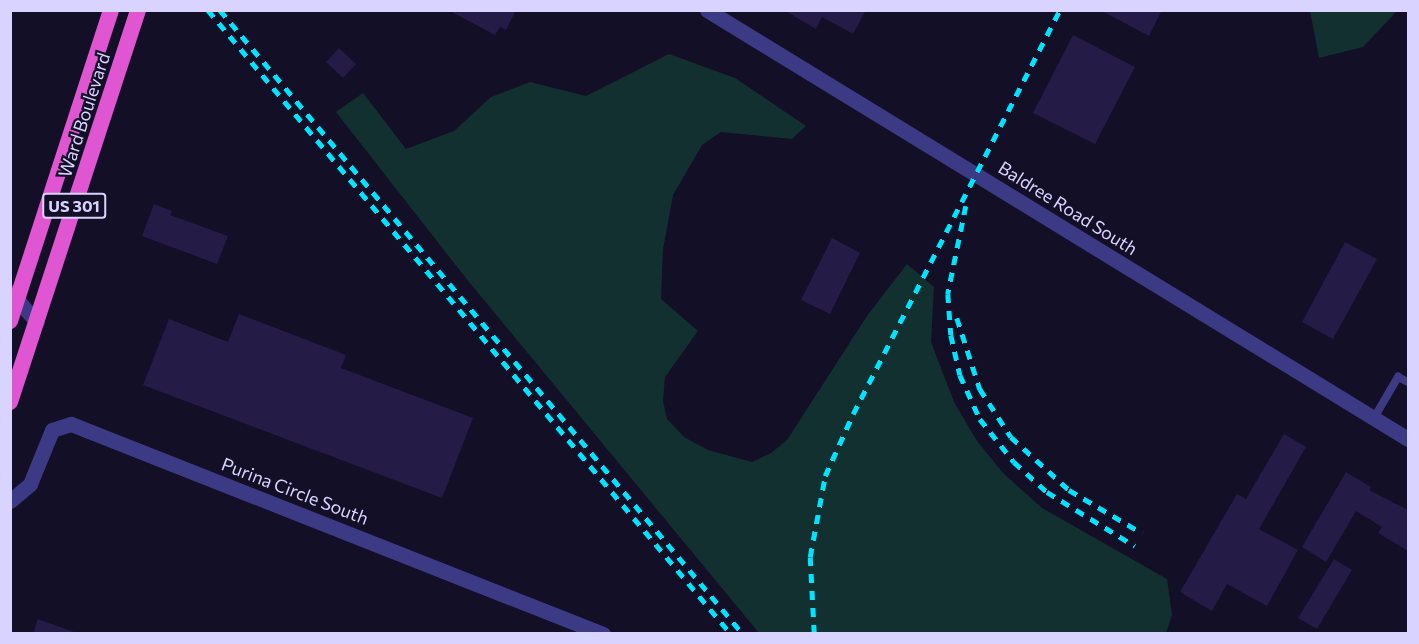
<!DOCTYPE html>
<style>
body{margin:0}
#map{position:relative;width:1419px;height:644px;overflow:hidden;background:#130f26;font-family:Commissioner,sans-serif}
div>[style]{position:absolute}
[style*='--x']{left:calc(var(--x)*1px);top:calc(var(--y)*1px);width:calc(var(--w)*1px);rotate:calc(var(--a)*1deg)}
.green>*{inset:0;background:#12302f}
.building>*{inset:0;background:#241b47}
.service>*{height:8px;margin:-4px;padding:0 4px;transform-origin:4px;border-radius:4px;background:#3d3a85}
.minor>*{height:15px;margin:-7.5px;padding:0 7.5px;transform-origin:7.5px;border-radius:7.5px;background:#3d3a85}
.trunk>*{height:16px;margin:-8px;padding:0 8px;transform-origin:8px;border-radius:8px;background:#e055d1}
.rail>*{height:4.5px;margin-top:-2.25px;transform-origin:0;background:repeating-linear-gradient(90deg,#00e5ff 0 9px,transparent 0 17px)}
span{translate:-50% -50%;white-space:nowrap;text-align:center;line-height:1.15;-webkit-text-stroke:4.5px #130f26;paint-order:stroke}
.shield-label span{padding:2px 4px;background:#130f26;border:2px solid;border-radius:4px;-webkit-text-stroke-width:0}
.shield-label{font-size:16px;color:#d9d4ff;font-weight:700}
.street-label{font-size:18px;color:#d9d4ff}
.frame{position:absolute;inset:0;border:12px solid #d9d4ff;pointer-events:none}
</style>
<div id="map">
<div class="green">
<div style="clip-path:polygon(1310px 11px,1310px 10px,1397px 11px,1363px 47px,1319px 58px)"></div>
<div style="clip-path:polygon(669px 54px,735px 78px,806px 126px,792px 139px,721px 132px,702px 145px,673px 195px,663px 249px,661px 299px,698px 331px,665px 377px,663px 401px,667px 419px,684px 437px,708px 450px,752px 462px,771px 453px,787px 440px,867px 316px,907px 264px,934px 287px,931px 342px,954px 402px,977px 441px,1003px 473px,1042px 508px,1167px 579px,1172px 615px,1166px 633px,759px 633px,465px 277px,336px 112px,363px 93px,406px 149px,454px 131px,491px 97px,530px 82px,586px 96px)"></div>
</div>
<div class="building">
<div style="clip-path:polygon(448px 10px,516px 10px,506px 30px,500px 27px,495px 35px)"></div>
<div style="clip-path:polygon(784px 10px,866px 10px,853px 34px,822px 17px,816px 29px)"></div>
<div style="clip-path:polygon(1100px 10px,1162px 10px,1149px 36px)"></div>
<div style="clip-path:polygon(1073px 35px,1135px 67px,1095px 144px,1033px 113px)"></div>
<div style="clip-path:polygon(339px 48px,356px 64px,343px 78px,326px 62px)"></div>
<div style="clip-path:polygon(154px 204px,172px 211px,170px 215px,228px 236px,217px 264px,142px 236px)"></div>
<div style="clip-path:polygon(832px 238px,860px 253px,830px 314px,801px 300px)"></div>
<div style="clip-path:polygon(1345px 242px,1377px 259px,1333px 339px,1302px 322px)"></div>
<div style="clip-path:polygon(239px 314px,346px 355px,341px 368px,473px 418px,442px 498px,143px 385px,169px 319px,228px 342px)"></div>
<div style="clip-path:polygon(1284px 434px,1306px 447px,1259px 529px,1298px 550px,1267px 606px,1227px 584px,1212px 611px,1180px 592px,1237px 494px,1246px 499px)"></div>
<div style="clip-path:polygon(1346px 472px,1371px 487px,1369px 490px,1408px 510px,1408px 551px,1378px 533px,1382px 527px,1356px 511px,1326px 562px,1302px 547px)"></div>
<div style="clip-path:polygon(1334px 559px,1352px 570px,1317px 629px,1298px 618px)"></div>
<div style="clip-path:polygon(38px 619px,74px 632px,74px 633px,33px 633px)"></div>
</div>
<div class="service">
<div style="--x:1374;--y:418;--w:48;--a:-59.7"></div>
<div style="--x:1398;--y:377;--w:11;--a:27"></div>
</div>
<div class="minor">
<div style="--x:707;--y:10;--w:822;--a:31.47"></div>
<div style="--x:10;--y:292;--w:40;--a:48"></div>
<div style="--x:10;--y:501;--w:26;--a:-40"></div>
<div style="--x:30;--y:484;--w:58;--a:-67.8"></div>
<div style="--x:52;--y:430;--w:20;--a:-18"></div>
<div style="--x:71;--y:424;--w:572;--a:21.54"></div>
</div>
<div class="trunk">
<div style="--x:10;--y:321;--w:327;--a:-72"></div>
<div style="--x:10;--y:402;--w:412;--a:-71.9"></div>
</div>
<div class="rail">
<div style="--x:208;--y:10;--w:814;--a:50.03"></div>
<div style="--x:220;--y:10;--w:814;--a:50.03"></div>
<div style="--x:966;--y:206;--w:90;--a:101.6"></div>
<div style="--x:948;--y:294;--w:41;--a:85.8"></div>
<div style="--x:951;--y:335;--w:41;--a:77.3"></div>
<div style="--x:960;--y:375;--w:48;--a:65.6"></div>
<div style="--x:980;--y:419;--w:55;--a:51.7"></div>
<div style="--x:1014;--y:462;--w:45;--a:42.3"></div>
<div style="--x:1047;--y:492;--w:103;--a:31.5"></div>
<div style="--x:957;--y:318;--w:75;--a:72.1"></div>
<div style="--x:980;--y:389;--w:57;--a:57.1"></div>
<div style="--x:1011;--y:437;--w:79;--a:42.4"></div>
<div style="--x:1069;--y:490;--w:85;--a:30.5"></div>
<div style="--x:814;--y:634;--w:77;--a:-93"></div>
<div style="--x:810;--y:557;--w:82;--a:-79.5"></div>
<div style="--x:825;--y:476;--w:68;--a:-65.7"></div>
<div style="--x:853;--y:414;--w:454;--a:-62.9"></div>
</div>
<div class="shield-label">
<span style="left:74px;top:206px">US 301</span>
</div>
<div class="street-label">
<span style="left:84px;top:115px;rotate:-72deg">Ward Boulevard</span>
<span style="left:1068px;top:208px;rotate:32deg">Baldree Road South</span>
<span style="left:295px;top:491px;rotate:21deg">Purina Circle South</span>
</div>
<div class="frame"></div>
</div>
